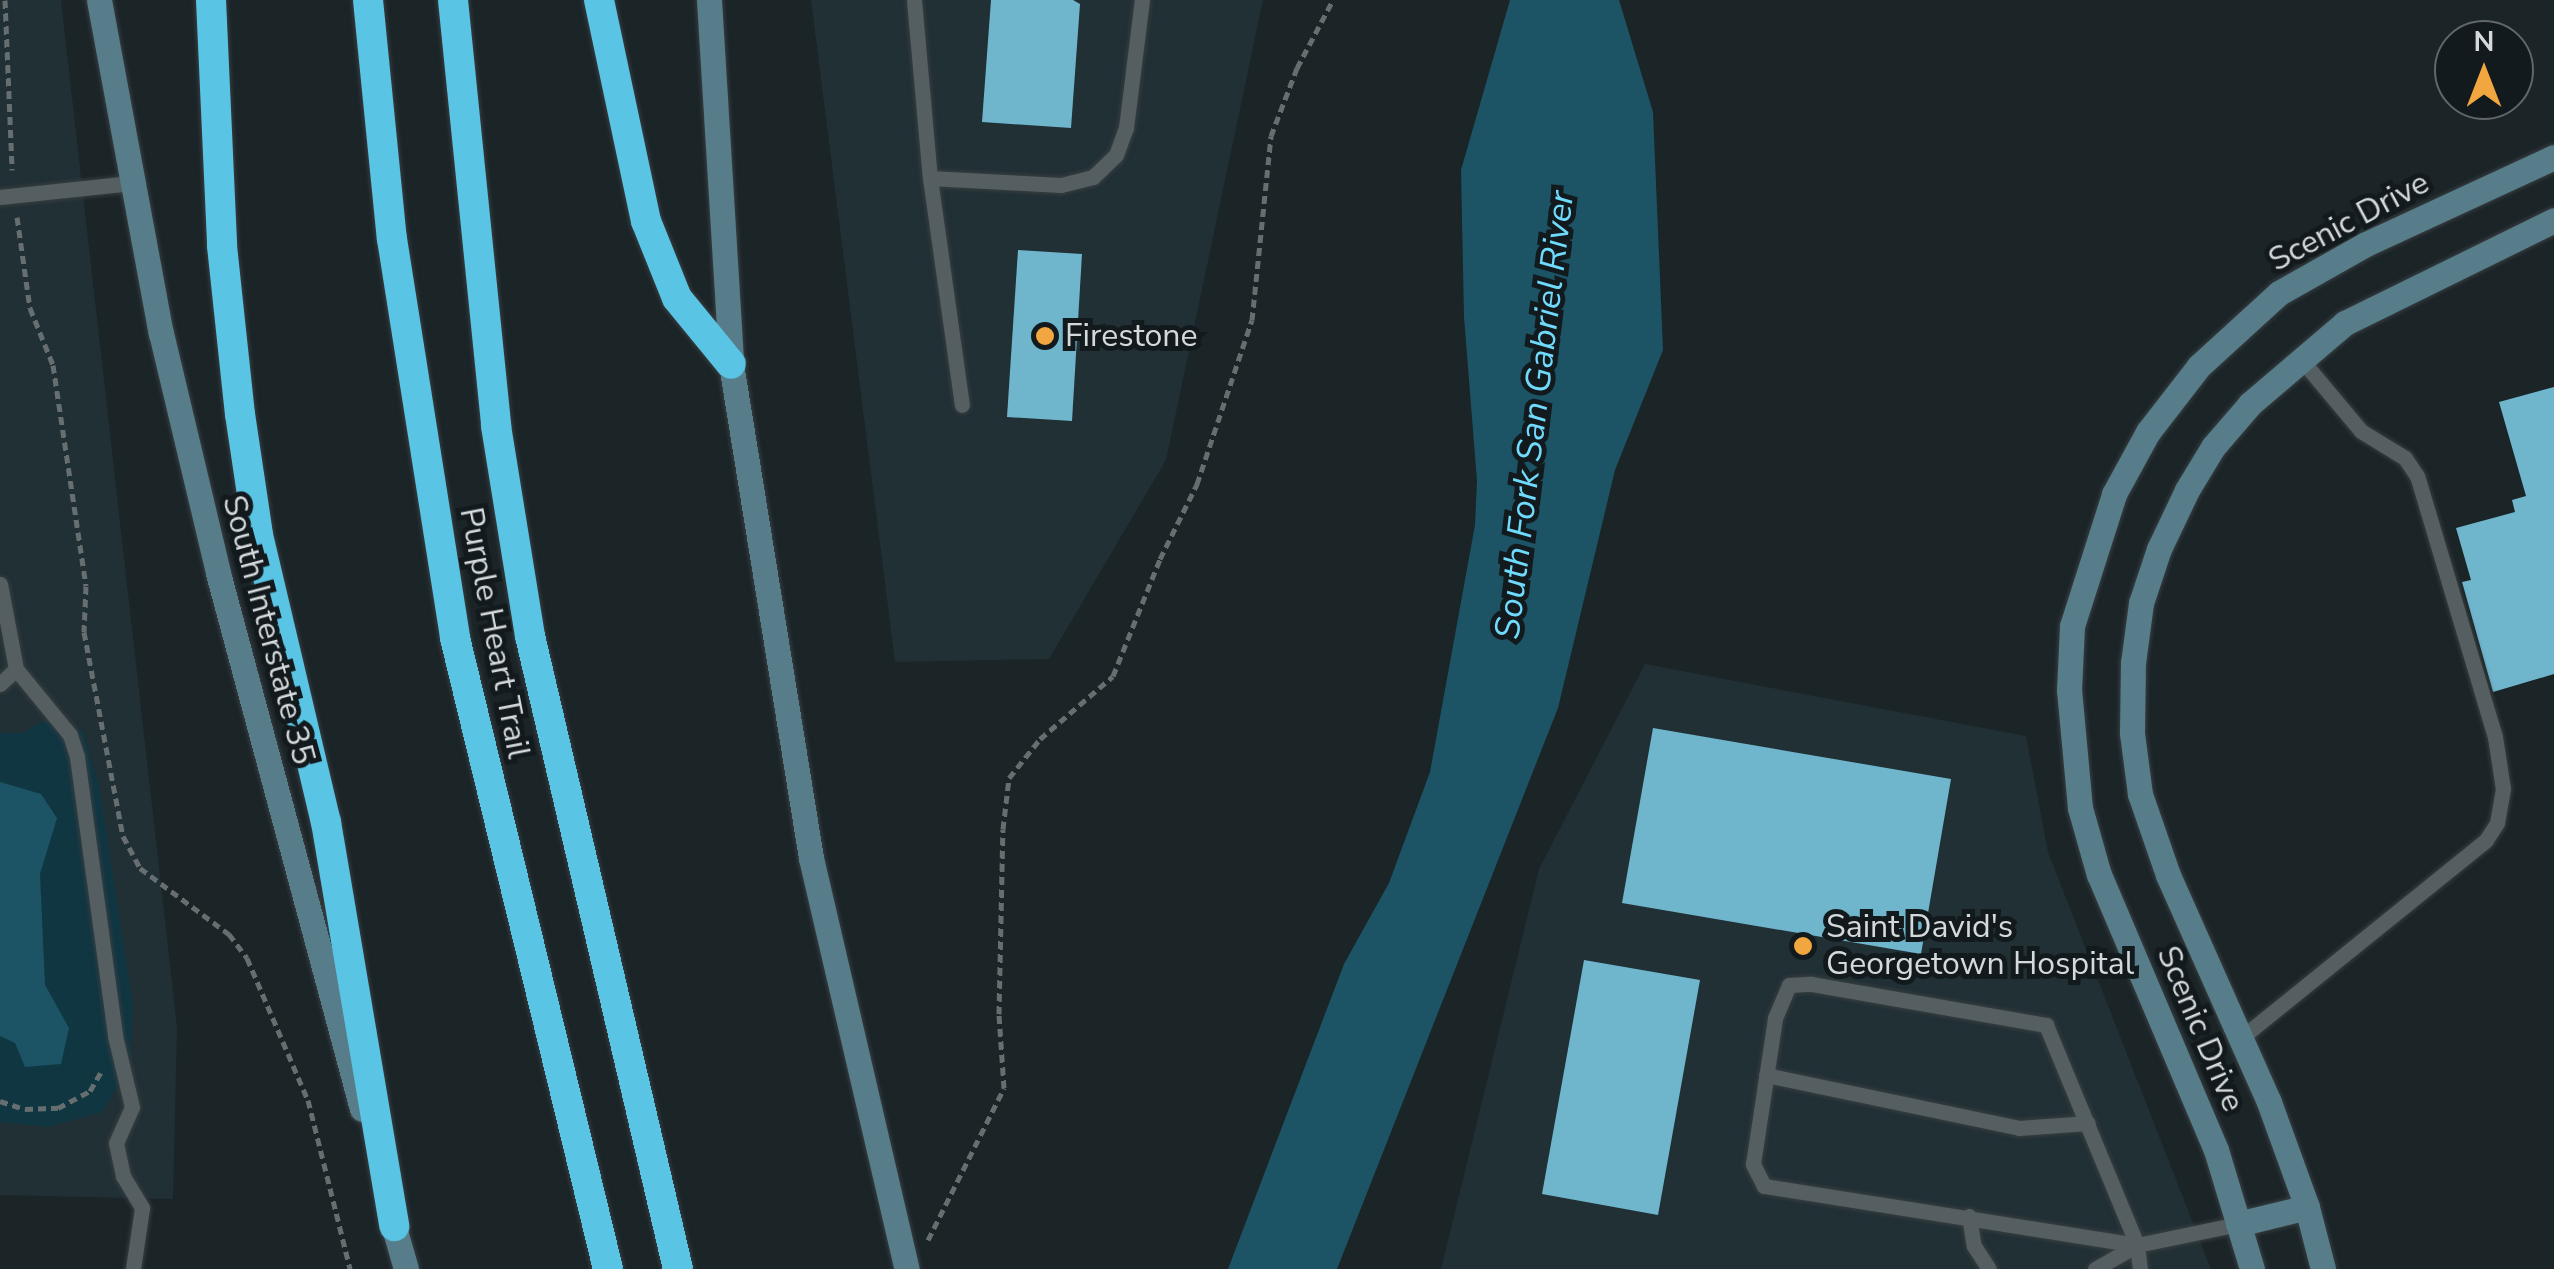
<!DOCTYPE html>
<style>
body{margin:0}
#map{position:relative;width:2554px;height:1269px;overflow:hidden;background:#1b2427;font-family:"Nunito Sans",sans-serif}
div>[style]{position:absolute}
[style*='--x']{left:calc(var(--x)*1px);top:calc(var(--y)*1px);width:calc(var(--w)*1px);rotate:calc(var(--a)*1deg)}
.built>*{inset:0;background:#213035}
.green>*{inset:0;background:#103642}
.water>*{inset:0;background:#1c5465}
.building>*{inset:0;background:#6fb6cd}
.path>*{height:5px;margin-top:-2.5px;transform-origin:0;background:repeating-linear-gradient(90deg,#666e70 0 8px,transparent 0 13px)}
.roads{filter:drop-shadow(0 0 2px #373e41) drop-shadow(0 0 2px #373e41)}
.lane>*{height:15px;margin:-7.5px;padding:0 7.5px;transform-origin:7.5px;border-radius:7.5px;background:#555f62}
.secondary>*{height:25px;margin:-12.5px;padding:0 12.5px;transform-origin:12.5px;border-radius:12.5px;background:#567d89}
.highway>*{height:30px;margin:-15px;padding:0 15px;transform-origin:15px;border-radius:15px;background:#5ac4e5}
.dots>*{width:28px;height:28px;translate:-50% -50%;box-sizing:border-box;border:5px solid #121a1d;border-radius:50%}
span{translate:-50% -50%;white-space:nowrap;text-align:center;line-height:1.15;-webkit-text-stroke:10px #121a1d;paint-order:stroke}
.street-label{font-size:32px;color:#d4d9db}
.poi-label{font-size:32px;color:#d4d9db}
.left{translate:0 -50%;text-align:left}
.water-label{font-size:35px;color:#6fdafc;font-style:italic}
.north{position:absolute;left:2434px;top:20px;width:100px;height:100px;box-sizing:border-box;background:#121a1d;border:2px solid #606669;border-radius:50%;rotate:0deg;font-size:28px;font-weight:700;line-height:40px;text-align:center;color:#d4d9db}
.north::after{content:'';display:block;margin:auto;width:35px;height:45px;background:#f1a63f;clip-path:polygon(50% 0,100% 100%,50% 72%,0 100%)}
</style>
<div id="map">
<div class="built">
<div style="clip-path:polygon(0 0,61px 0,177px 1027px,173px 1199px,0 1195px)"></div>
<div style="clip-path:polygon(811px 0,1263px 0,1166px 460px,1049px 659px,895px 662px)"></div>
<div style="clip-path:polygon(1645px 664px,2026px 736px,2048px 852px,2211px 1269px,1441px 1269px,1539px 869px)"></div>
</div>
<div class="green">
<div style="clip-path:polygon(43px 721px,83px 730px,99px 786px,133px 1006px,129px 1068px,102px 1112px,48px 1127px,0 1122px,0 733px,22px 733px)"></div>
</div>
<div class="water">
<div style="clip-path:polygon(1510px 0,1619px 0,1653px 112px,1663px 350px,1615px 470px,1558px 708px,1337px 1269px,1228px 1269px,1344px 964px,1389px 883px,1430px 772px,1475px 525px,1477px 481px,1464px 317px,1461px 170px)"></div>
<div style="clip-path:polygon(0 782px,41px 794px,57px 818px,40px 874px,45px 985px,69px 1028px,61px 1064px,25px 1067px,15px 1043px,0 1036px)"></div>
</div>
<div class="building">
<div style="clip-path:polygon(991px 0,1073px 0,1080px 4px,1071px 128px,982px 122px)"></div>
<div style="clip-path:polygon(1018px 250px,1082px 254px,1072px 421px,1007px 417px)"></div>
<div style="clip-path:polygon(2554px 387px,2554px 674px,2493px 692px,2462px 582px,2471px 580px,2456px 528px,2515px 512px,2512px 500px,2526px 496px,2499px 402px)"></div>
<div style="clip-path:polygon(1653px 728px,1951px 779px,1921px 954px,1622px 903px)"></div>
<div style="clip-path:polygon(1584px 960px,1700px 980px,1658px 1215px,1542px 1194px)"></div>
</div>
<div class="path">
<div style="--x:5;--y:0;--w:170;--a:87.6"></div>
<div style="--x:17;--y:217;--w:92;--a:81.9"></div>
<div style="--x:30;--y:308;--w:61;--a:68"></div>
<div style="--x:53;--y:365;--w:223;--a:81.5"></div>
<div style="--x:86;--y:586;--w:46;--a:92.5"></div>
<div style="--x:84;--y:632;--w:208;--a:79.2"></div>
<div style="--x:123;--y:836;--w:36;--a:62"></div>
<div style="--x:140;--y:868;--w:111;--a:36.6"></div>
<div style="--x:229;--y:934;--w:30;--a:53"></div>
<div style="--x:247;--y:958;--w:155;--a:66.8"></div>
<div style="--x:308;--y:1100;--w:174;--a:76"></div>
<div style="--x:0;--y:1101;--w:26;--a:18"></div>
<div style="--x:25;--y:1109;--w:33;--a:-2"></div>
<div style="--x:58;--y:1108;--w:36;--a:-28"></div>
<div style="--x:90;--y:1091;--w:22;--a:-60"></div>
<div style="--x:928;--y:1240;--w:170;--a:-63.4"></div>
<div style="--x:1004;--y:1088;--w:74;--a:-93.9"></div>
<div style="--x:999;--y:1014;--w:185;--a:-88.8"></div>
<div style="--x:1003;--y:829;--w:51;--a:-83.3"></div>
<div style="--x:1009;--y:778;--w:50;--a:-51.5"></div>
<div style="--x:1040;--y:739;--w:96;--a:-40.8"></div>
<div style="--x:1113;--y:676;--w:126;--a:-68.1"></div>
<div style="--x:1160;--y:559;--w:84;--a:-63.7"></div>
<div style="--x:1197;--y:484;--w:173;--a:-71.5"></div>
<div style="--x:1252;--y:320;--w:185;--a:-84.1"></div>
<div style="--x:1271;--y:136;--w:73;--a:-69.1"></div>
<div style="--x:1297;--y:68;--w:77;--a:-62.1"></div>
</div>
<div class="roads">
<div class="lane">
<div style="--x:914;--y:0;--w:179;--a:84.9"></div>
<div style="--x:930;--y:178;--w:229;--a:82"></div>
<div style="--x:930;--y:178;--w:131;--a:3.1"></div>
<div style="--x:1061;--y:185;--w:33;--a:-14"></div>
<div style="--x:1093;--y:177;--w:32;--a:-44"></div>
<div style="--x:1116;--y:155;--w:29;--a:-70"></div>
<div style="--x:1126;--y:128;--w:129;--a:-82.9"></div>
<div style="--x:0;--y:197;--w:132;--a:-6.1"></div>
<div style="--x:0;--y:584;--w:86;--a:79.3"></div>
<div style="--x:16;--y:669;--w:22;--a:137"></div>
<div style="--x:16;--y:669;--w:85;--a:50.7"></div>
<div style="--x:70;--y:735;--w:23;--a:72"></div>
<div style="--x:77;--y:757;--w:282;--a:82.2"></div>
<div style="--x:115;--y:1036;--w:73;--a:76.5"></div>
<div style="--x:132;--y:1107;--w:39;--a:114"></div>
<div style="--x:116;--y:1143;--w:34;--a:78"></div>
<div style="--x:123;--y:1176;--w:37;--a:59"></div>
<div style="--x:142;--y:1208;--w:62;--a:98.4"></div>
<div style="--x:2241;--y:1038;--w:315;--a:-38.9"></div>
<div style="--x:2486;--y:840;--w:20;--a:-57"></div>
<div style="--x:2497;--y:823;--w:35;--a:-80"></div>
<div style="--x:2503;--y:789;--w:53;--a:-98.7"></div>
<div style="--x:2495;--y:737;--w:272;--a:-106.6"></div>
<div style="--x:2417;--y:476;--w:22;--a:-124"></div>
<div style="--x:2405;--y:458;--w:52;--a:-148.5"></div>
<div style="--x:2361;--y:431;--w:95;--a:-129.9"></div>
<div style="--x:1766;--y:1075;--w:258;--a:11.8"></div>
<div style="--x:2019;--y:1128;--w:69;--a:-4.1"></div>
<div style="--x:1969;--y:1216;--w:30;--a:81"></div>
<div style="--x:1974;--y:1246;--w:27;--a:57"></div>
<div style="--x:2137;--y:1245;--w:378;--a:-171"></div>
<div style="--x:1764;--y:1186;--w:25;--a:-117"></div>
<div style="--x:1753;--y:1164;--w:148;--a:-81.4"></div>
<div style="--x:1775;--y:1018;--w:36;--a:-67"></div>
<div style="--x:1789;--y:985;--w:22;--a:-3"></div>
<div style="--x:1811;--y:984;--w:239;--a:9.9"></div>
<div style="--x:2046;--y:1025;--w:238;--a:67.5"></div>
<div style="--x:2137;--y:1245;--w:103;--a:-11.7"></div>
<div style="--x:2137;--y:1245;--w:24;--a:83"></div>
<div style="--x:2095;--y:1269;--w:48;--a:-29.7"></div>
</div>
<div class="secondary">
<div style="--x:99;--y:0;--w:339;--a:79.5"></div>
<div style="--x:161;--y:333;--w:247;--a:76.6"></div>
<div style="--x:218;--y:573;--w:555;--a:74.96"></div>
<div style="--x:709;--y:0;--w:365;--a:86.5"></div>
<div style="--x:731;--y:364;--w:500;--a:80.8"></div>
<div style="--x:811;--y:858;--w:422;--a:76.9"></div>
<div style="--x:389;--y:1210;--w:61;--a:73.9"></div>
<div style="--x:2238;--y:1224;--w:71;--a:-13.8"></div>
<div style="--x:2252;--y:1269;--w:124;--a:-106.8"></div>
<div style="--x:2216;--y:1150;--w:299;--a:-113"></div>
<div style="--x:2099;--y:875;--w:70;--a:-105.8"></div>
<div style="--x:2080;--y:808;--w:119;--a:-95.3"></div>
<div style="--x:2069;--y:690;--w:64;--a:-87.3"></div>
<div style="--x:2072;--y:626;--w:139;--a:-72.3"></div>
<div style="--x:2114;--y:494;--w:71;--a:-61.3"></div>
<div style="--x:2148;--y:432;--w:83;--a:-52.3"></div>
<div style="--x:2199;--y:366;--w:108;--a:-42.4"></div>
<div style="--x:2279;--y:293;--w:100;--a:-29.4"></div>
<div style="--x:2366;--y:244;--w:207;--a:-24.8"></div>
<div style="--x:2323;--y:1269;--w:64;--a:-104.5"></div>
<div style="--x:2307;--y:1207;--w:112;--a:-109.9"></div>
<div style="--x:2269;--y:1102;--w:248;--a:-114"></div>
<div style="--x:2168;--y:875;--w:86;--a:-109.1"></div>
<div style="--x:2140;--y:794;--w:62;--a:-97.5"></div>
<div style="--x:2132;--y:733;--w:70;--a:-89.2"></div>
<div style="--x:2133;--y:663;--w:61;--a:-82.4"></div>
<div style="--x:2141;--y:603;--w:57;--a:-71.6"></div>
<div style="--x:2159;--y:549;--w:65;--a:-64.6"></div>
<div style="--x:2187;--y:490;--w:50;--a:-58.8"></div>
<div style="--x:2213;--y:447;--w:57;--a:-49.3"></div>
<div style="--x:2250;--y:404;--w:125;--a:-40.5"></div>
<div style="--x:2345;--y:323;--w:233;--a:-26.2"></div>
</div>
<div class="highway">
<div style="--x:211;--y:0;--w:246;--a:87.4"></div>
<div style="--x:222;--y:246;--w:169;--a:83.9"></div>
<div style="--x:240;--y:414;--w:122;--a:81.5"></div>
<div style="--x:258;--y:535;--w:295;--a:76.7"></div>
<div style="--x:326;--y:822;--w:410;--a:80.4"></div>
<div style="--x:368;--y:0;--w:240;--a:84.3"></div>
<div style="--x:392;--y:239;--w:404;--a:81"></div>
<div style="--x:455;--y:638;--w:649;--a:76.37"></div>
<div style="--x:453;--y:0;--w:428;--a:84.2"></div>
<div style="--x:496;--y:426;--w:213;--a:80.8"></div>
<div style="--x:530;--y:636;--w:650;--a:76.84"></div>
<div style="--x:599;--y:0;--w:226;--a:78"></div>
<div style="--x:646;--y:221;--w:83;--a:68.1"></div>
<div style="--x:677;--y:298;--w:85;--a:50.7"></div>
</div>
</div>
<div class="dots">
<div style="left:1045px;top:336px;background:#f1a63f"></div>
<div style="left:1803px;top:946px;background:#f1a63f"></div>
</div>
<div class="street-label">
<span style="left:2349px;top:222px;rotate:-28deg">Scenic Drive</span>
<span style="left:268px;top:630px;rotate:75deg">South Interstate 35</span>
<span style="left:494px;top:633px;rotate:79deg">Purple Heart Trail</span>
<span style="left:2200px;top:1029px;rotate:67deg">Scenic Drive</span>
</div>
<div class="poi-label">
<span class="left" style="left:1065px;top:336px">Firestone</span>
<span class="left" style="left:1826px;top:946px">Saint David's<br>Georgetown Hospital</span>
</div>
<div class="water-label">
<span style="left:1535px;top:415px;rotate:-83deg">South Fork San Gabriel River</span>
</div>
<div class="north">N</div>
</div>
